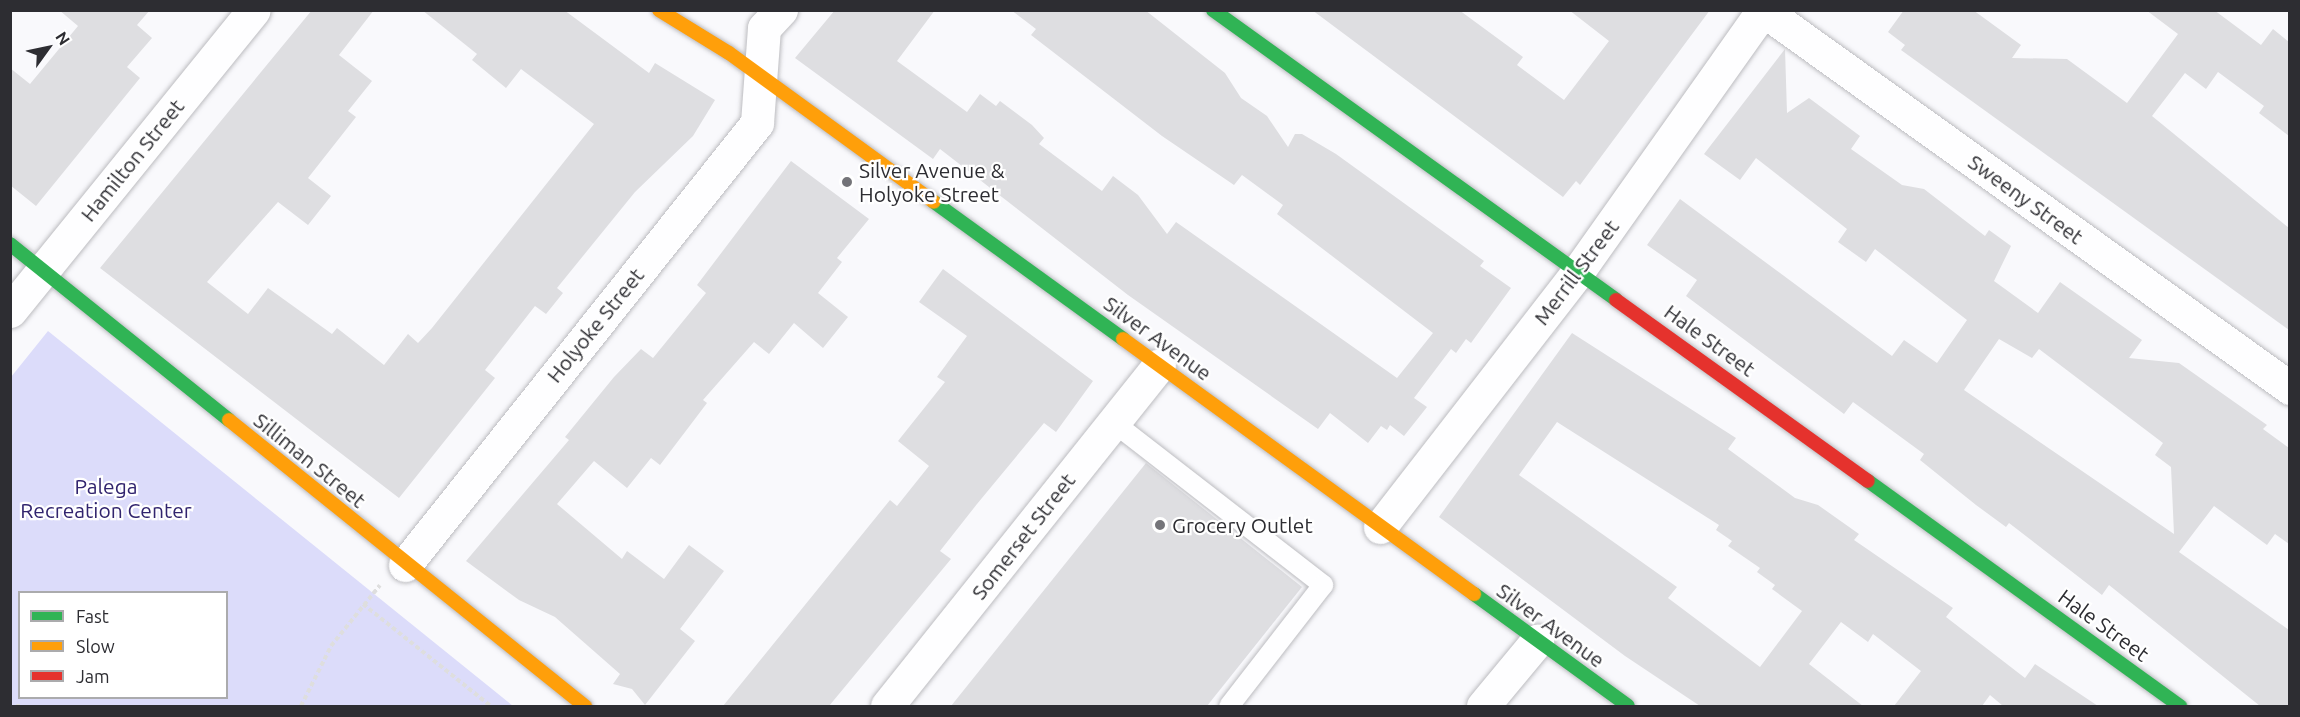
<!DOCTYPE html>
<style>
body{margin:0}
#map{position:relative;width:2300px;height:717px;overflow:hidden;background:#f9f9fc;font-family:Ubuntu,sans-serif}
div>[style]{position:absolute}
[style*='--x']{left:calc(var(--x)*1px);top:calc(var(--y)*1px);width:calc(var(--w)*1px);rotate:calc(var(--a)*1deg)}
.green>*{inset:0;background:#dcdcfa}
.building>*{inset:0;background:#dedee1}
.path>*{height:4px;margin-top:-2px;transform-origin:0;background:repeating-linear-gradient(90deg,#dedede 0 4.5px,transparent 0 7.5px)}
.roads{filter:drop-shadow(0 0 2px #bcbcc0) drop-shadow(0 0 2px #bcbcc0)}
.lane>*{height:20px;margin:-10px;padding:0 10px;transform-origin:10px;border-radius:10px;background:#fefeff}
.street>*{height:33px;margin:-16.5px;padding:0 16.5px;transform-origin:16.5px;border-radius:16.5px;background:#fefeff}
.fast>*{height:14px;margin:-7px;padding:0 7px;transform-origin:7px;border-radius:7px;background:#30b455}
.slow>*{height:14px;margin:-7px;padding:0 7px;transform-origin:7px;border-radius:7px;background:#ff9f0a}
.jam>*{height:14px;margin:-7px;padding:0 7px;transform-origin:7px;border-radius:7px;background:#e5322d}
.dots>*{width:16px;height:16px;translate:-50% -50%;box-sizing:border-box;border:3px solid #fff;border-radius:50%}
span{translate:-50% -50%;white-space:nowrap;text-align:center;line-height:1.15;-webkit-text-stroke:4.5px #fff;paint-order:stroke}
.street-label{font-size:21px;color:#2d2d32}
.poi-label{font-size:21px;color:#2d2d32}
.left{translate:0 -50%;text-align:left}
.park-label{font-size:21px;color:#31246e}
.frame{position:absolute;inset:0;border:12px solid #2d2d32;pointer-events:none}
.legend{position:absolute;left:18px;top:591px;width:210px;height:108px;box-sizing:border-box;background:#fff;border:2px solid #ababad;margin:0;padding:8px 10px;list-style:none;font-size:18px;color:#2d2d32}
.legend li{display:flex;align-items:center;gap:12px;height:30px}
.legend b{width:30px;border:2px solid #ababad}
.north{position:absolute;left:18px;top:18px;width:60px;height:60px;-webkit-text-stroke:4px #fff;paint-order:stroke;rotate:57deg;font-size:16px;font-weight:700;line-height:24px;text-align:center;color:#2d2d32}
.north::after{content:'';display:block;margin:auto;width:21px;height:27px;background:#2d2d32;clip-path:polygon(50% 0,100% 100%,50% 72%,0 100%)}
</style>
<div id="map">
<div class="green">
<div style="clip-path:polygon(evenodd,48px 331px,513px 706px,11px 706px,11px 377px,48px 331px,20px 592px,226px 592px,226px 698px,20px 698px,20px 592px)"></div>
</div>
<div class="building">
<div style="clip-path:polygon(59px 10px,150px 10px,137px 25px,152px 38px,127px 67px,140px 78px,36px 206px,10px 185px,10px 68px,30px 84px,78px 26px)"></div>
<div style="clip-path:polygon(312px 10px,374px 10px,339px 55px,372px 81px,348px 111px,356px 117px,308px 178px,331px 196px,308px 225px,278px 202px,207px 282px,248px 314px,268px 288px,332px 334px,337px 328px,384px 365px,408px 334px,418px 343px,432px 328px,594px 124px,521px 69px,506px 88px,472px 60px,477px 54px,422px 10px,564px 10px,649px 73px,655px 63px,715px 100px,693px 136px,635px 192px,557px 288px,563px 293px,546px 314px,535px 306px,485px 370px,495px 378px,399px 498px,100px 268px)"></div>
<div style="clip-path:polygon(835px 10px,935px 10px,897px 61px,967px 112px,980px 94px,996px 106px,1000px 101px,1032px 125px,1044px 138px,1039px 144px,1102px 191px,1113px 176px,1138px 195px,1167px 234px,1176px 222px,1397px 378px,1433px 333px,1277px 214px,1283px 205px,1242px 175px,1234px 185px,1162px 136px,1031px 35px,1036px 29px,1011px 10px,1145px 10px,1225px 73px,1241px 98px,1267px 116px,1288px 147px,1295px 134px,1302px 134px,1336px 154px,1484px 261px,1480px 266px,1511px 288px,1471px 343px,1466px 339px,1456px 353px,1451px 349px,1414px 398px,1427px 407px,1404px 436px,1390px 425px,1387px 430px,1381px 426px,1368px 443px,1330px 413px,1318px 429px,1128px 295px,940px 149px,933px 159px,795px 58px)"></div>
<div style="clip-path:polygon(1312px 10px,1459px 10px,1523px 57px,1517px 65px,1564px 100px,1609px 41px,1569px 10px,1710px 10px,1580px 185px,1576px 181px,1563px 197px)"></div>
<div style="clip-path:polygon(1904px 10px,1973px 10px,2021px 45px,2012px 58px,2067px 59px,2127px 103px,2178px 34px,2146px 10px,2214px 10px,2261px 45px,2273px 29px,2289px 42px,2289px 136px,2259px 113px,2264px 106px,2218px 72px,2206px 89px,2185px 73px,2152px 116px,2289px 228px,2289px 330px,1901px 50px,1905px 45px,1888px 32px)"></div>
<div style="clip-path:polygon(evenodd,1785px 49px,1787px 113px,1809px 98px,1860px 136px,1851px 149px,1902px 185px,1924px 189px,1985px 236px,1989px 230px,2011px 246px,1994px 281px,2038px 313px,2060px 282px,2142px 340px,2129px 358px,2179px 363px,2267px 425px,2263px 429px,2289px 448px,2289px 544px,2275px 534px,2267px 545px,2214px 506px,2179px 552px,2289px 630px,2289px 706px,2260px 706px,2109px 585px,2102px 595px,2009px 523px,2006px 527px,1976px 505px,1920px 460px,1924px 454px,1853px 402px,1844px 414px,1686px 296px,1697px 280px,1647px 245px,1680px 199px,1892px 356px,1904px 340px,1937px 363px,1967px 320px,1875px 249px,1866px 262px,1838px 242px,1847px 229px,1756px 158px,1740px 180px,1704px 154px,1785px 49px,1999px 339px,2032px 358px,2039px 349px,2163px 443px,2155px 455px,2171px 467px,2174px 534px,1964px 390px,1999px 339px)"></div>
<div style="clip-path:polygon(791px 161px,869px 219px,837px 258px,842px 262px,818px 293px,848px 317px,823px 348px,794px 323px,769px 354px,754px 342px,703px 400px,707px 403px,660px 465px,651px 458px,627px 488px,594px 461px,557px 504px,622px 559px,627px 551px,664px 579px,689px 545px,724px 571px,680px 629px,695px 641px,645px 705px,632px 689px,613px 684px,620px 674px,555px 617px,519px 600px,466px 561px,569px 440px,565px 437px,614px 377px,641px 349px,653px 358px,706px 293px,697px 285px)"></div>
<div style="clip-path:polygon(943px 269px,1093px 381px,1056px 432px,1044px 423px,977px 504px,940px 551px,951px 559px,829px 706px,723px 706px,890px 500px,897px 506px,929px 466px,898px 441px,945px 382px,937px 377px,967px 336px,919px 302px)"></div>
<div style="clip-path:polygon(evenodd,1572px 333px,1736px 438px,1728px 449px,1795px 498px,1818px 505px,1859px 534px,1854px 540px,1953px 608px,1946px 617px,2025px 678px,2035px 664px,2098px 706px,2003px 706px,1990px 695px,1982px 706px,1894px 706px,1921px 671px,1873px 634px,1868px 642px,1841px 622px,1809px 664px,1863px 706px,1700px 706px,1625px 656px,1439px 517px,1572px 333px,1557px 422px,1719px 525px,1716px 530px,1732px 541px,1728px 546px,1760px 568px,1757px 572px,1775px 585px,1772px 589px,1802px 611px,1760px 667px,1668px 598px,1677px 587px,1519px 475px,1557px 422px)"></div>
<div style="clip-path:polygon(1146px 463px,1302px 587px,1207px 706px,951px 706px)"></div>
</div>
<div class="path">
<div style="--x:363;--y:604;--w:164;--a:38.6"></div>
<div style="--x:16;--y:706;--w:5;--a:0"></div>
<div style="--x:301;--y:706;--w:67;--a:-63.4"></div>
<div style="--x:331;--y:646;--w:78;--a:-51.2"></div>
</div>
<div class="roads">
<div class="lane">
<div style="--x:1113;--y:422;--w:266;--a:37.8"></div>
<div style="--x:1323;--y:585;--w:153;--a:127.8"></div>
</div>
<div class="street">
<div style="--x:1763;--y:10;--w:649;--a:35.65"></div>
<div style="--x:10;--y:311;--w:387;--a:-51"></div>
<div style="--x:1380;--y:527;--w:325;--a:-52.2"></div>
<div style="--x:1579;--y:270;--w:319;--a:-54.7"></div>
<div style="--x:405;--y:565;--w:565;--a:-51.47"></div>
<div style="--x:757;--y:123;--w:95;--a:-85.8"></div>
<div style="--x:764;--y:28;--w:25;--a:-47"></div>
<div style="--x:887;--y:706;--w:436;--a:-51.4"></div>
<div style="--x:1483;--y:706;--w:85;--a:-50.3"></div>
</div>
<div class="fast">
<div style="--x:1213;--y:10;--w:496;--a:35.7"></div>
<div style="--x:934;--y:202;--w:233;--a:35.9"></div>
<div style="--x:10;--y:244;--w:281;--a:38.8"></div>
<div style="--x:1868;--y:481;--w:385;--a:35.8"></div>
<div style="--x:1474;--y:594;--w:190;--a:36"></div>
</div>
<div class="slow">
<div style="--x:659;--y:10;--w:82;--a:31.6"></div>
<div style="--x:729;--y:53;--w:253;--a:36"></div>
<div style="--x:1123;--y:339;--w:434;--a:36"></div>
<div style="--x:229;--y:420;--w:457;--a:38.8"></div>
</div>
<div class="jam">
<div style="--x:1616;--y:300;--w:310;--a:35.7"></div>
</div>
</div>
<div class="dots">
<div style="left:847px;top:182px;background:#747479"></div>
<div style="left:1160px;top:525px;background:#747479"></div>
</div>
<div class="street-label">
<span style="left:132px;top:160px;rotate:-51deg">Hamilton Street</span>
<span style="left:2026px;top:199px;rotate:36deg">Sweeny Street</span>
<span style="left:1576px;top:272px;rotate:-53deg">Merrill Street</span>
<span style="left:595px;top:325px;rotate:-51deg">Holyoke Street</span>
<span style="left:1158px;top:338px;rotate:36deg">Silver Avenue</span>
<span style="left:1710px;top:340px;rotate:36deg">Hale Street</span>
<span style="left:310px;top:460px;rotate:39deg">Silliman Street</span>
<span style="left:1023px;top:536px;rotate:-52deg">Somerset Street</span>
<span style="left:1551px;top:625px;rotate:36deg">Silver Avenue</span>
<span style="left:2104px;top:625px;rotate:36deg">Hale Street</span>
</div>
<div class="poi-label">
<span class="left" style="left:859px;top:182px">Silver Avenue &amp;<br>Holyoke Street</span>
<span class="left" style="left:1172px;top:525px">Grocery Outlet</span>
</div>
<div class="park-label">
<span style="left:106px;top:498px">Palega<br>Recreation Center</span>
</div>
<div class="frame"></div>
<ul class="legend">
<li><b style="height:8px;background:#30b455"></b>Fast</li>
<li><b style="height:8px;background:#ff9f0a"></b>Slow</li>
<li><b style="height:8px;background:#e5322d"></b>Jam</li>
</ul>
<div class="north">N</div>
</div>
